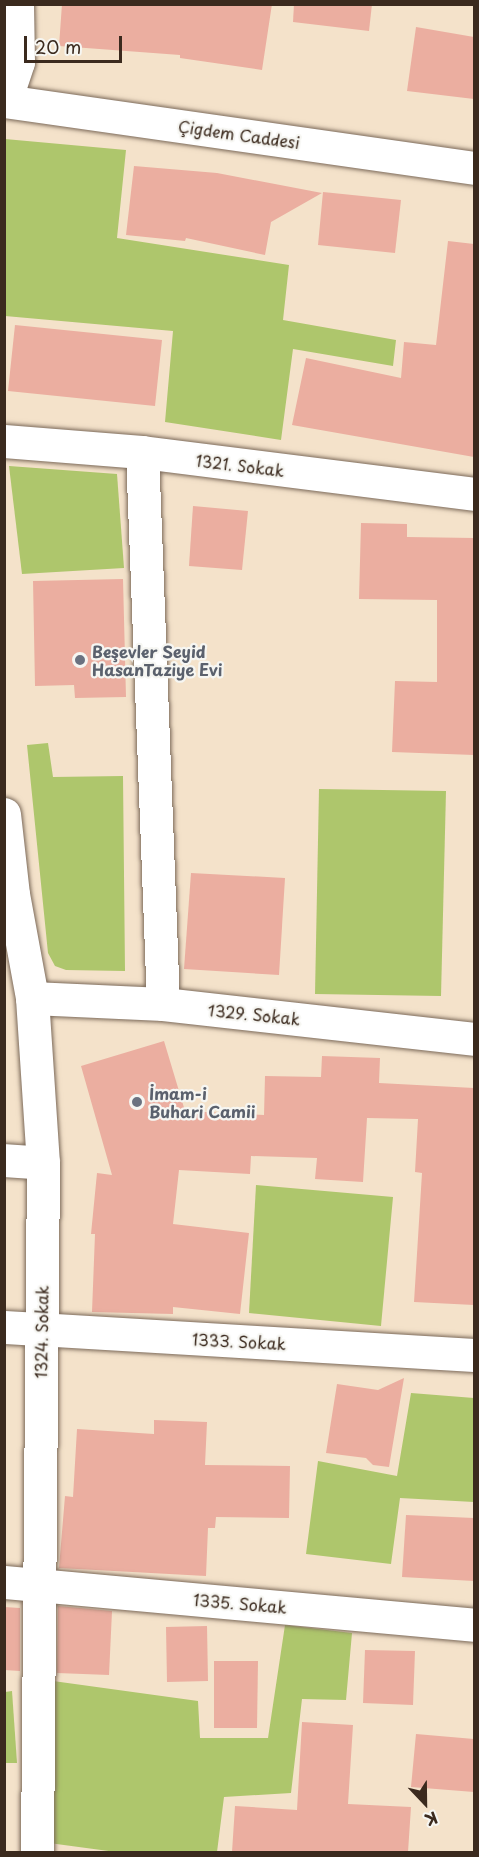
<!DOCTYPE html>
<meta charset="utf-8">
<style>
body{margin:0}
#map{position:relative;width:479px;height:1857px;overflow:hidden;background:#f4e2ca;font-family:"Playpen Sans",sans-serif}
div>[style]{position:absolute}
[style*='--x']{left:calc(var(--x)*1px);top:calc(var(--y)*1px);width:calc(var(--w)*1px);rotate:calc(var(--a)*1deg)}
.green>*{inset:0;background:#aec66c}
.building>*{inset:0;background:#ebaea0}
.roads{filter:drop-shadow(0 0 2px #7c6a5a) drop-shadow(0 0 2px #7c6a5a)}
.street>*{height:33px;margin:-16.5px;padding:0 16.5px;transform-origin:16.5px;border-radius:16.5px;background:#fff}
.secondary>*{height:33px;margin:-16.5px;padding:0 16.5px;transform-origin:16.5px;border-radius:16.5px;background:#fff}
.dots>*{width:16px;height:16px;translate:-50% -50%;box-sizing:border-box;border:3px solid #f6f6f2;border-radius:50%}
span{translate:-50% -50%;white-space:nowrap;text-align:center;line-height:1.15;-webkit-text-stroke:4.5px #f6f6f2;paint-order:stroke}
.street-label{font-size:16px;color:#3b2a1e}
.worship-label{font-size:16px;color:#5b616d;font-weight:700}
.left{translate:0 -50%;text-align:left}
.frame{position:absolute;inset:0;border:6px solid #3b2a1e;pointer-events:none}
.north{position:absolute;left:395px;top:1773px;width:60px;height:60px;-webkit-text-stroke:4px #f6f6f2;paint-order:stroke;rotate:158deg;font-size:16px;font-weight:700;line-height:24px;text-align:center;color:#3b2a1e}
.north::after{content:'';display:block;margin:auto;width:21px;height:27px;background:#3b2a1e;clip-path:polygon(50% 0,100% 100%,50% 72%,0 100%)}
.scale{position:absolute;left:24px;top:36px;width:98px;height:27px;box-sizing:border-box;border:3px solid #3b2a1e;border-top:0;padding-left:8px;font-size:18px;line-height:21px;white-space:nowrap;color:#3b2a1e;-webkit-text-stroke:4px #f6f6f2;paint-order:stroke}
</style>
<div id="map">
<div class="green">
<div style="clip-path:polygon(5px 139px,126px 150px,117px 238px,289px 265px,283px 320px,396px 340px,393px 366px,293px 349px,281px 440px,165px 422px,173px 331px,5px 316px)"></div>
<div style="clip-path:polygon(9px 466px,117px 474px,124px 568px,22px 574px)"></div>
<div style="clip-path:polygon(48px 743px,53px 777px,123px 776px,125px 971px,66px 970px,55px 966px,48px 953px,27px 745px)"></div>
<div style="clip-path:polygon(319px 789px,446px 791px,441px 996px,315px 994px)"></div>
<div style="clip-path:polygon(256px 1185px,393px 1197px,381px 1326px,249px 1313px)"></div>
<div style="clip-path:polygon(411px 1393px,474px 1398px,474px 1502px,400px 1498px,391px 1564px,306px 1554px,318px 1461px,397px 1476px)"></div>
<div style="clip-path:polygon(285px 1625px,352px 1633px,346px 1700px,302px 1699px,291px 1793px,224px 1797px,217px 1852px,116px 1852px,49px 1843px,53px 1681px,198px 1701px,200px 1738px,268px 1738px)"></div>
<div style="clip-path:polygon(12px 1691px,17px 1763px,5px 1763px,5px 1692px)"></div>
</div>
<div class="building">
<div style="clip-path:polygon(62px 4px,272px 4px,262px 70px,180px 58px,180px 55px,59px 46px)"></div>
<div style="clip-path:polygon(294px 4px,372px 4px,369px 31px,293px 22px)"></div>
<div style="clip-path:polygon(416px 27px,474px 37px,474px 99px,407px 91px)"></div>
<div style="clip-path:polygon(134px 166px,217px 173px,322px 193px,271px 222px,265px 255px,186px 238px,185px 241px,126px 235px)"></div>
<div style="clip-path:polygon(323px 192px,401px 200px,395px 253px,318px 245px)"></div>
<div style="clip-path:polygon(448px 241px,474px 244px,474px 457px,292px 425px,306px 358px,401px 378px,404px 342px,436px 345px)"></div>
<div style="clip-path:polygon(15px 325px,162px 340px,155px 406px,8px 391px)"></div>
<div style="clip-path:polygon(193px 506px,248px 511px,242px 570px,189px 566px)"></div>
<div style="clip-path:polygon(361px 523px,407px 524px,407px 537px,474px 538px,474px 755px,392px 752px,395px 681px,437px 682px,437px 600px,359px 599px)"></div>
<div style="clip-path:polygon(123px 579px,126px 697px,75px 698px,74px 685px,35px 686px,33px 581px)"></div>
<div style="clip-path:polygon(191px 873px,285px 878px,279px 975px,184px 969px)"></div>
<div style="clip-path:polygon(164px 1041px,185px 1111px,264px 1115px,265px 1076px,321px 1077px,322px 1056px,380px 1058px,379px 1083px,474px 1088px,474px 1305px,414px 1302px,422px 1173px,415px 1172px,418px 1119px,367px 1118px,363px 1182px,315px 1179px,317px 1158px,251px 1156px,250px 1174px,179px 1170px,173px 1224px,249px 1233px,240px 1314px,173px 1307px,173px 1314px,92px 1312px,95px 1234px,91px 1234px,97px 1173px,112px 1175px,81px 1066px)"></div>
<div style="clip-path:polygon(404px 1378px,389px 1467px,373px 1465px,366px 1458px,326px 1453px,337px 1384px,378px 1390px)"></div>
<div style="clip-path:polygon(154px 1420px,207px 1422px,205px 1465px,290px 1466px,289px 1518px,216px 1517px,215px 1528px,208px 1528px,206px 1576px,59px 1568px,65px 1496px,73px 1497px,77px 1429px,154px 1434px)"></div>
<div style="clip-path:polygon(406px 1515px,474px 1518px,474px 1581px,402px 1577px)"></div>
<div style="clip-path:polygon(58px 1606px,112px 1611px,109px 1675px,57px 1673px)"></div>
<div style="clip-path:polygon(4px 1607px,20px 1608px,20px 1671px,4px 1670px)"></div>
<div style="clip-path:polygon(207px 1626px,208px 1681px,167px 1682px,166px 1627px)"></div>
<div style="clip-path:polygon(365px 1650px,415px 1651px,413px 1705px,363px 1703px)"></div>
<div style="clip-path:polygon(214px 1661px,258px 1661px,257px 1728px,214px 1728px)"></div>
<div style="clip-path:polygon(302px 1722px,353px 1725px,348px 1804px,411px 1807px,408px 1852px,232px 1852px,235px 1806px,297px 1810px)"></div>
<div style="clip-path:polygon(416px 1734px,474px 1739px,474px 1792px,411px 1787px)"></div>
</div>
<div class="roads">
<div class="street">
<div style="--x:5;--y:101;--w:41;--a:-71.6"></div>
<div style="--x:18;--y:62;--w:58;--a:-91"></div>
<div style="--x:4;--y:441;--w:138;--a:4.6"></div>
<div style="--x:142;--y:452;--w:335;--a:7.2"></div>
<div style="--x:142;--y:452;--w:552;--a:87.82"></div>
<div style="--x:4;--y:814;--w:81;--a:83.6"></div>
<div style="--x:13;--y:894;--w:106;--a:79.6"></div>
<div style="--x:32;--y:998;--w:165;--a:86.2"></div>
<div style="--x:43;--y:1163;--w:689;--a:90.5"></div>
<div style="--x:32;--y:998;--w:131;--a:2.6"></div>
<div style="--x:163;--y:1004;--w:313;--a:6.4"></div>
<div style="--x:4;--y:1160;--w:39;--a:4"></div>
<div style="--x:4;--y:1327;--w:471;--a:3.4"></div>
<div style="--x:4;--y:1582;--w:472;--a:5.2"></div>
</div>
<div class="secondary">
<div style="--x:4;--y:101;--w:475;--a:8.1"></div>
</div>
</div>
<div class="dots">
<div style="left:80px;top:660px;background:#6b7280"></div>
<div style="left:137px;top:1102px;background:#6b7280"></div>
</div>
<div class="street-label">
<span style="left:239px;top:134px;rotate:8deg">Çigdem Caddesi</span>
<span style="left:240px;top:465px;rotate:7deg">1321. Sokak</span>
<span style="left:254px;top:1014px;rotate:6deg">1329. Sokak</span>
<span style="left:41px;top:1332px;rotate:-89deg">1324. Sokak</span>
<span style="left:239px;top:1341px;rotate:3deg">1333. Sokak</span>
<span style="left:240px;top:1603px;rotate:5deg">1335. Sokak</span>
</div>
<div class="worship-label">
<span class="left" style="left:92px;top:660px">Beşevler Seyid<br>HasanTaziye Evi</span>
<span class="left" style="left:149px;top:1102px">İmam-i<br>Buhari Camii</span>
</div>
<div class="frame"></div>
<div class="north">K</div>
<div class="scale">20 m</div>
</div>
